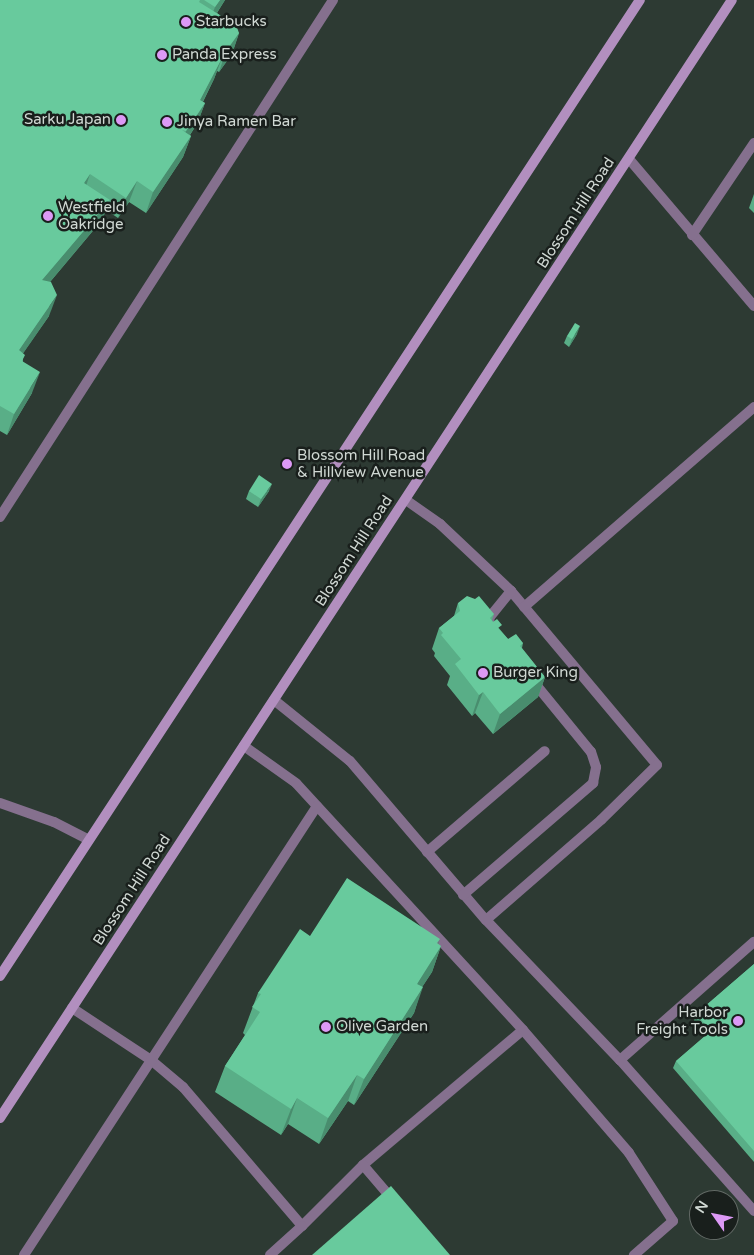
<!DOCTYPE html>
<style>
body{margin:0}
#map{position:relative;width:754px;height:1255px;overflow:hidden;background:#2d3a33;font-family:"Varela Round",sans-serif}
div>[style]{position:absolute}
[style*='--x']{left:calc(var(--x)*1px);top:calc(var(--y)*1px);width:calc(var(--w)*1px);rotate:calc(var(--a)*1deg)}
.lane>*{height:10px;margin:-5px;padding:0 5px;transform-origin:5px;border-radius:5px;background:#85708e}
.secondary>*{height:10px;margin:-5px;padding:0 5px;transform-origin:5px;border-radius:5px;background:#b28fbf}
.wall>*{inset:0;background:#59ae87}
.shaded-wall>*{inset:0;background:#498d6e}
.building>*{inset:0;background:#68ca9d}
.dots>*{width:14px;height:14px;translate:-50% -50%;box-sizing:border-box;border:2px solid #191f1c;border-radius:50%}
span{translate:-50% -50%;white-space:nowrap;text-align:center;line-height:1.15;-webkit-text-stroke:5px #191f1c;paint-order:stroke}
.poi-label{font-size:15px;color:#d0d8d3}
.left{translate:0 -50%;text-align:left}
.right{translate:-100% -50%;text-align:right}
.street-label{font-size:15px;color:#d0d8d3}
.north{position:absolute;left:689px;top:1190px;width:50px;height:50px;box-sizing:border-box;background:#191f1c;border:1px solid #626965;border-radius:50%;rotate:303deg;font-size:14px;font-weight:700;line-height:20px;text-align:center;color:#d0d8d3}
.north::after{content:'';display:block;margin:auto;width:18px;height:22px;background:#dc99f5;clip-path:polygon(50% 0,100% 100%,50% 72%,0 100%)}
</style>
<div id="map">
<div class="lane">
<div style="--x:629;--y:159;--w:193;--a:49.6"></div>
<div style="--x:692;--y:235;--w:111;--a:-56"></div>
<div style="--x:406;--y:500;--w:42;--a:35.2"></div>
<div style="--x:440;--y:524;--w:98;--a:43.3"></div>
<div style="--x:511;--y:591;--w:227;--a:50"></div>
<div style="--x:657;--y:765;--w:78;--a:135.5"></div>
<div style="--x:601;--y:820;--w:152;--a:139"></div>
<div style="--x:486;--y:920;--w:194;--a:46.3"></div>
<div style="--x:620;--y:1060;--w:179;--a:-41.4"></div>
<div style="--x:0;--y:517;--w:615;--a:-57.21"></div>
<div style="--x:524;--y:607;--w:305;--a:-41"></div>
<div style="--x:490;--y:625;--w:7;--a:-98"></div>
<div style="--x:489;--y:618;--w:35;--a:-51"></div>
<div style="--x:274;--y:700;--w:97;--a:38.8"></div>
<div style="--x:350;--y:761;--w:209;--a:49.5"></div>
<div style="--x:0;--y:803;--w:57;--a:19.4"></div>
<div style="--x:54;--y:822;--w:39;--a:27"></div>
<div style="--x:427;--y:852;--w:155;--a:-40.6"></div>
<div style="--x:463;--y:895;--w:172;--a:-40.7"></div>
<div style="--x:593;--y:783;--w:16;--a:-79"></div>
<div style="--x:596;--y:767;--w:16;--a:-108"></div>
<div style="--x:591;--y:752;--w:93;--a:-129.3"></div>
<div style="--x:72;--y:1008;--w:95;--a:33.4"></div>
<div style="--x:151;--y:1060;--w:42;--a:40.2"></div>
<div style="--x:183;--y:1087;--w:183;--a:49.4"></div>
<div style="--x:302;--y:1226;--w:86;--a:-45"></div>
<div style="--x:363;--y:1165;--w:209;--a:-40.2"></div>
<div style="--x:523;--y:1030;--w:335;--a:-132.6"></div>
<div style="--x:296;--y:783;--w:64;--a:-144.6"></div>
<div style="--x:523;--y:1030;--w:162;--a:49.2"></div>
<div style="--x:629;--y:1153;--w:81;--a:57.1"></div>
<div style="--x:673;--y:1221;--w:52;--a:138.9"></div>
<div style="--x:620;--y:1060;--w:202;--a:48.4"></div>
<div style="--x:363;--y:1165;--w:46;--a:49.4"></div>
<div style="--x:24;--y:1255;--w:536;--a:-56.87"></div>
<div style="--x:270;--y:1255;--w:43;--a:-42.2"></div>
</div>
<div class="secondary">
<div style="--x:0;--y:976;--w:1167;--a:-56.75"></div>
<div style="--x:0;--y:1118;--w:1336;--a:-56.79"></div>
</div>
<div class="wall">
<div style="clip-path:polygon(0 0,225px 0,217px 13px,239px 33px,232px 54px,219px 72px,217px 71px,214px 79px,203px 102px,205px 103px,197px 124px,190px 135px,191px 136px,183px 157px,146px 213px,129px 202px,118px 218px,106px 210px,102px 220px,50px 282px,49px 316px,23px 353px,23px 362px,32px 393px,7px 435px,0 431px)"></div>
<div style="clip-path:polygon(754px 194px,754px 213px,749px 208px)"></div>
<div style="clip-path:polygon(577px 334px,569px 347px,564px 343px,567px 336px)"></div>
<div style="clip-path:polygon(249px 491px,269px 491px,258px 507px,246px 499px)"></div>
<div style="clip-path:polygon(458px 603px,494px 614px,492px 620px,508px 639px,523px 643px,522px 648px,545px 677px,538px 697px,493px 734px,475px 713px,472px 716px,447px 685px,450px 676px,434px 656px,435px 653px,432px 649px,439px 628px,454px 616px)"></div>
<div style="clip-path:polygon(310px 936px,438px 944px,441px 946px,432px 972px,422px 987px,414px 1013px,354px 1105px,348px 1101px,319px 1144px,288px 1124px,281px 1135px,215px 1092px,225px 1066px,245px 1035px,243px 1033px,258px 993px)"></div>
<div style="clip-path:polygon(754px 964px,754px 1162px,673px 1068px,676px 1061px,706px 1035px,694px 1021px,696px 1014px)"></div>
</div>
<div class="shaded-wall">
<div style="clip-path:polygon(220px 0,225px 0,207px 28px,215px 7px)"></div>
<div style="clip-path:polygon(239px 33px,232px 54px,219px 72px,226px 51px)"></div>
<div style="clip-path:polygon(222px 58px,214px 79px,193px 121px,205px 103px,197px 124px,178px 152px,186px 131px,200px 100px)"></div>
<div style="clip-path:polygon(191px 136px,183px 157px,146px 213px,153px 192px)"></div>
<div style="clip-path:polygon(90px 174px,83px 195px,84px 183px)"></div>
<div style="clip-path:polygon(137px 181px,129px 202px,118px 218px,126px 198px)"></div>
<div style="clip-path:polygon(110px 200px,102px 220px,34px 301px,42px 280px)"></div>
<div style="clip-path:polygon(57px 295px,49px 316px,11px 371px,19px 350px)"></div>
<div style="clip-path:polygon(580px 326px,577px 334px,569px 347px,572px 339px)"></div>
<div style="clip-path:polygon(40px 372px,32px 393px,7px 435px,14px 414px)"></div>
<div style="clip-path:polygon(272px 484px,269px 491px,258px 507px,261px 499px)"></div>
<div style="clip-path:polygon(545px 677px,538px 697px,493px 734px,500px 714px)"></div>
<div style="clip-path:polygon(483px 692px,475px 713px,472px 716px,479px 695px)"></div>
<div style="clip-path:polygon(440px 939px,433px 959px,441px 946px,432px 972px,408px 1009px,417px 984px)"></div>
<div style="clip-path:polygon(423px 987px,414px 1013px,354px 1105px,364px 1079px)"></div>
<div style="clip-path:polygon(357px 1075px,348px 1101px,319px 1144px,328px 1118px)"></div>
<div style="clip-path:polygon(297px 1098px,288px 1124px,281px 1135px,291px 1109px)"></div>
</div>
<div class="building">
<div style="clip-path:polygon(0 0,200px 0,199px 2px,223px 17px,234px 19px,239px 33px,226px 51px,222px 49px,218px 56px,222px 58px,200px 100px,205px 103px,186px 131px,182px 130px,191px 136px,153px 192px,137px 181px,126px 198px,90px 174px,84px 183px,110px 200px,42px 280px,51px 282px,57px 295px,19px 350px,25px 355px,22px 361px,40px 372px,14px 414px,0 406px)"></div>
<div style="clip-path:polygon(204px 0,220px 0,215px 7px)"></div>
<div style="clip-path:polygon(575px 323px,580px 326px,572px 339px,567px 336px)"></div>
<div style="clip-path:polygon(259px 475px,272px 484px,261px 499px,249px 491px)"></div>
<div style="clip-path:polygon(467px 596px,475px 599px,479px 596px,494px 614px,490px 618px,493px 622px,497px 619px,502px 625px,498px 628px,508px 639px,516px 634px,523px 643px,520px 646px,545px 677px,500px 714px,483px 692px,479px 695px,455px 664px,461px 659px,441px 635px,443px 633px,439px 628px,460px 611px,458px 603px)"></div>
<div style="clip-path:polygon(347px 878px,440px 939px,437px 943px,441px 946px,417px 984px,423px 987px,364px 1079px,357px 1075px,328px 1118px,297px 1098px,291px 1109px,225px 1066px,260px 1012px,252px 1007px,261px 994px,258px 993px,300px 929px,310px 936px)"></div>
<div style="clip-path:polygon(754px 964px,754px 1151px,676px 1061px,711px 1031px,696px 1014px)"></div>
<div style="clip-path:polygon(391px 1186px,450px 1255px,312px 1255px)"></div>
</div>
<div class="dots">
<div style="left:186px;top:22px;background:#dc99f5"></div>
<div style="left:162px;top:55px;background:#dc99f5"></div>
<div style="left:121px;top:120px;background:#dc99f5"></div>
<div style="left:167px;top:122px;background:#dc99f5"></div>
<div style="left:48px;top:216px;background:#dc99f5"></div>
<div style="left:287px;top:464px;background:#dc99f5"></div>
<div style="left:483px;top:673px;background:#dc99f5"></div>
<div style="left:738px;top:1021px;background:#dc99f5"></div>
<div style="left:326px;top:1027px;background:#dc99f5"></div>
</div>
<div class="poi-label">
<span class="left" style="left:196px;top:22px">Starbucks</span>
<span class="left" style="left:172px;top:55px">Panda Express</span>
<span class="right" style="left:111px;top:120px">Sarku Japan</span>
<span class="left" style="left:177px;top:122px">Jinya Ramen Bar</span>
<span class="left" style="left:58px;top:216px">Westfield<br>Oakridge</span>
<span class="left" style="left:297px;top:464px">Blossom Hill Road<br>&amp; Hillview Avenue</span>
<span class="left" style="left:493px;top:673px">Burger King</span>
<span class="right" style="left:728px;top:1021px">Harbor<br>Freight Tools</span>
<span class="left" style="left:336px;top:1027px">Olive Garden</span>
</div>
<div class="street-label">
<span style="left:576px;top:213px;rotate:-57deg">Blossom Hill Road</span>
<span style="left:354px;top:551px;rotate:-57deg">Blossom Hill Road</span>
<span style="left:132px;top:890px;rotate:-57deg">Blossom Hill Road</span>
</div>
<div class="north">N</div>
</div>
